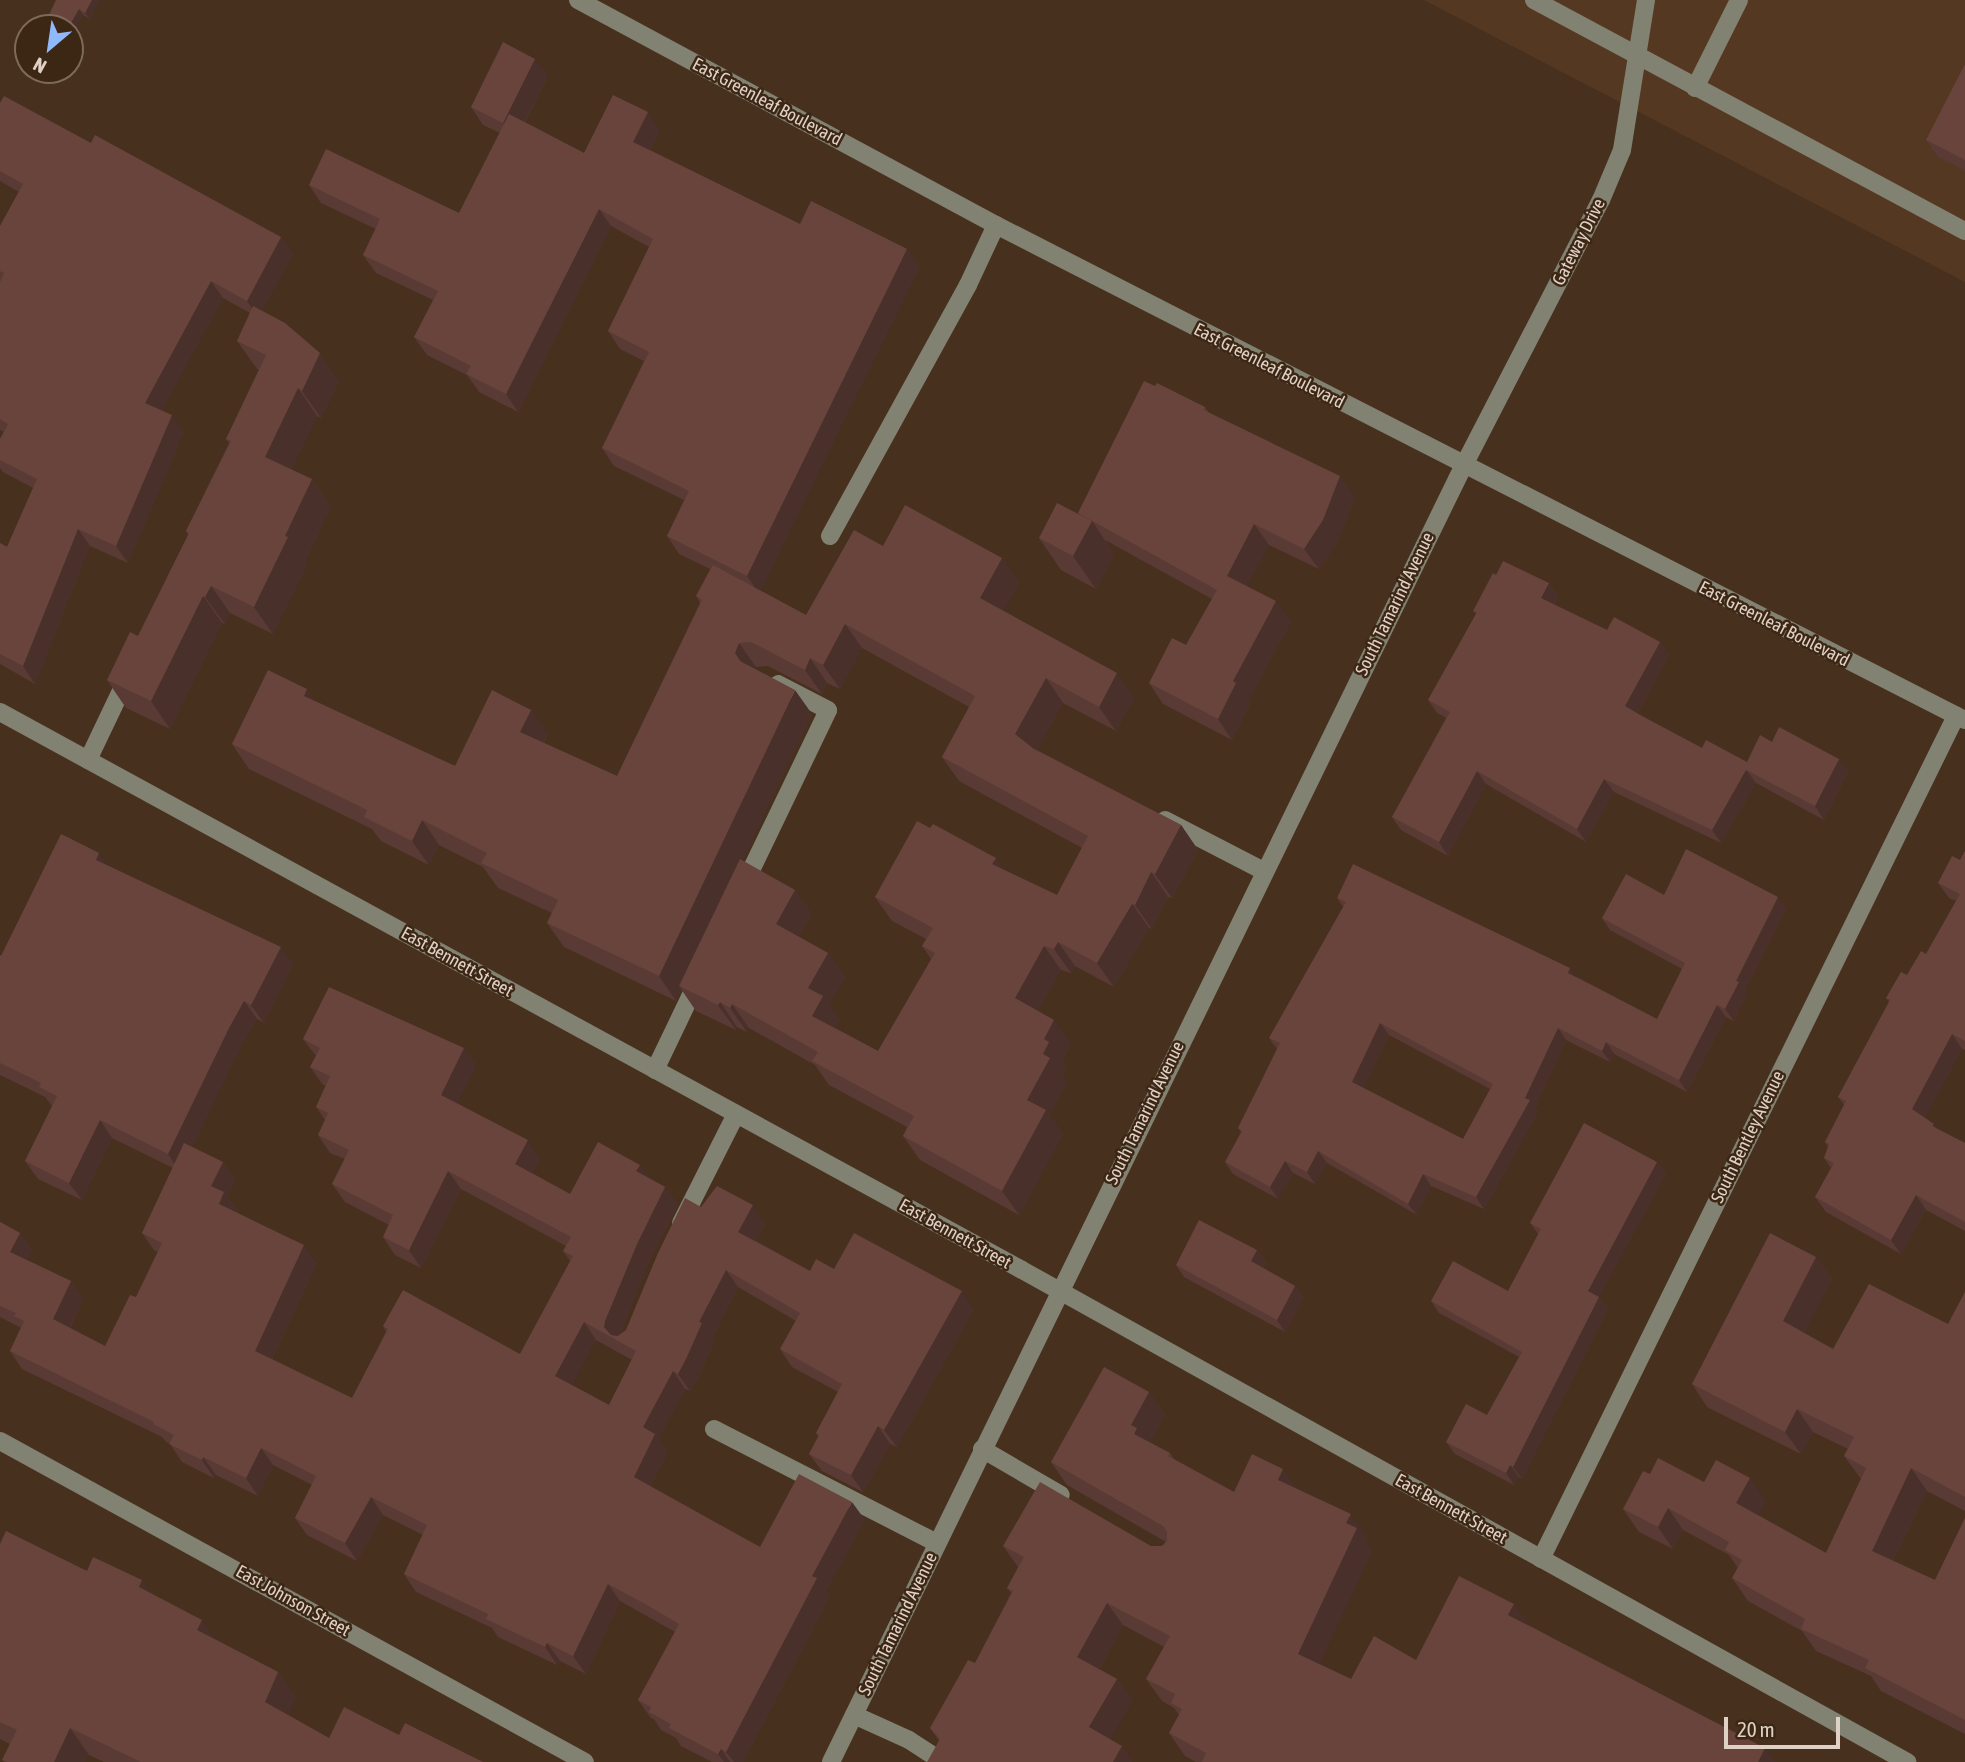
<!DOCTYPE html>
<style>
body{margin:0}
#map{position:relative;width:1965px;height:1762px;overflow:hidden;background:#47301e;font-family:"Asap Condensed",sans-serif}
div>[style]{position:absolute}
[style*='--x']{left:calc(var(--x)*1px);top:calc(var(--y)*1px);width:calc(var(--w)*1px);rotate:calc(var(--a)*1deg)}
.built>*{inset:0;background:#553821}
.minor>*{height:18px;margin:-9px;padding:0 9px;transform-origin:9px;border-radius:9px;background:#828272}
.wall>*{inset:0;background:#593a34}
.shaded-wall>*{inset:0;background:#49302b}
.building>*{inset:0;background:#68443d}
span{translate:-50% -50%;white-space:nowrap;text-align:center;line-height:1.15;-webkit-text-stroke:5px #3c2614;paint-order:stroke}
.street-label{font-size:18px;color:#e0d1c6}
.north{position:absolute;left:14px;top:14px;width:70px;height:70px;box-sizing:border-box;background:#3c2614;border:2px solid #7e6a5b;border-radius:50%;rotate:209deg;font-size:19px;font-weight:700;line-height:28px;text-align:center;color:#e0d1c6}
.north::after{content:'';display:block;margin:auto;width:24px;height:32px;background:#90b8fd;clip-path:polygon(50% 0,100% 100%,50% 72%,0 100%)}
.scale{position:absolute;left:1724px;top:1717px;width:116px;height:32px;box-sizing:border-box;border:4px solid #e0d1c6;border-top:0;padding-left:9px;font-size:21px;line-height:24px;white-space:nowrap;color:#e0d1c6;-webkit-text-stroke:5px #3c2614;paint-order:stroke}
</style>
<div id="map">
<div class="built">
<div style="clip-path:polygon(1424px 0,1965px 0,1965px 282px)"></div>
</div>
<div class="minor">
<div style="--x:578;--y:0;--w:475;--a:28.3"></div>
<div style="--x:996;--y:225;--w:1088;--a:27.06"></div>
<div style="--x:1534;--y:0;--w:489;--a:28.2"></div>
<div style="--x:1695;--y:88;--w:98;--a:-63.4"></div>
<div style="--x:830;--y:536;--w:286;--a:-61.2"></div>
<div style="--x:968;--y:285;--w:66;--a:-65"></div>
<div style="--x:0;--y:712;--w:1164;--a:28.63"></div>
<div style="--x:1022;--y:1270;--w:1013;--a:29.07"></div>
<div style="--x:88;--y:760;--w:93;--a:-64.5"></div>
<div style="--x:1165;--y:820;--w:111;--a:27.3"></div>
<div style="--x:743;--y:887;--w:196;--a:-64.3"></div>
<div style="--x:828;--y:710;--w:56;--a:-152.5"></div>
<div style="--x:655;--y:1070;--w:102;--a:-64.4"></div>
<div style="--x:681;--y:1223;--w:122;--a:-63.2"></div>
<div style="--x:714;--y:1429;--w:250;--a:27.1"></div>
<div style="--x:0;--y:1441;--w:667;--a:28.75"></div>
<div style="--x:982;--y:1449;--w:91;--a:30.2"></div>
<div style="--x:1541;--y:1559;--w:940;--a:-63.79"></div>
<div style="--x:854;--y:1715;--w:60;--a:24.4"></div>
<div style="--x:909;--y:1740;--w:40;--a:32.9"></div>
<div style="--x:831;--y:1762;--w:1441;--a:-63.99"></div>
<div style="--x:1463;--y:467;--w:301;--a:-62.7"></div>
<div style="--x:1601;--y:200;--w:54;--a:-67.2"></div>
<div style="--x:1622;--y:150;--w:152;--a:-80.9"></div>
</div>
<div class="wall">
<div style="clip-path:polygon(99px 0,90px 19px,83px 15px,71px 37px,70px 28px,53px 28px,46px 21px)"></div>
<div style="clip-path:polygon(1965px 64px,1965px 171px,1938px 157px,1926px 140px)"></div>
<div style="clip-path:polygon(evenodd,548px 76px,525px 122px,584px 153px,660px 130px,650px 150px,800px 224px,920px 266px,760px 591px,806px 615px,883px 546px,1002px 558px,1019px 583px,1003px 611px,1134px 698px,1116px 731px,1063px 703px,1037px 750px,1181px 825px,1198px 850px,1172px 898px,1168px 897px,1152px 929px,1149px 928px,1114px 987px,1075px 966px,1071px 973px,1061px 970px,1038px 1011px,1071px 1044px,1062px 1060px,1066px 1066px,1062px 1074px,1067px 1082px,1049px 1115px,1063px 1134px,1019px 1215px,920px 1160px,903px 1136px,907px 1127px,829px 1085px,815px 1065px,749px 1028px,747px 1032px,737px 1027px,736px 1030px,696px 1011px,681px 989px,676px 1001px,564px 947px,547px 923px,552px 913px,498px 888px,483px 867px,439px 845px,429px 865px,381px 841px,372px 829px,249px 769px,232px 744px,317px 702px,455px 766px,531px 710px,548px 734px,544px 743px,617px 776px,700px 603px,696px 596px,710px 569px,679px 554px,667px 536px,684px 500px,614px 466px,602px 448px,644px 361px,620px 349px,608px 331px,649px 247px,611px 226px,518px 412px,479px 392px,467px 375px,427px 355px,414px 337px,433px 300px,376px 273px,363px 255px,376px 229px,321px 203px,309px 185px,459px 213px,500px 133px,483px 125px,471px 107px,548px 76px,862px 648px,969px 707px,942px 757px,959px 781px,1082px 848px,1057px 895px,1004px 870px,996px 858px,930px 828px,875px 897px,892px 921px,926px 939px,922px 946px,931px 959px,878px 1051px,835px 1028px,840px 1020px,829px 1005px,845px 977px,828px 953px,799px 937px,812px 914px,795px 890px,742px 861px,812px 714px,755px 669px,756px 667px,768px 666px,822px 694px,827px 683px,840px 689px,862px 648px)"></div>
<div style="clip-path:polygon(0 103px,91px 143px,281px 237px,293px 254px,262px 311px,339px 381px,321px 418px,317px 416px,291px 470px,312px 479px,331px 507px,305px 561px,307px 565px,273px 634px,230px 613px,225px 624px,222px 623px,170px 729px,126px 708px,107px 680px,138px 636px,188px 535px,186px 531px,229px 443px,226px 439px,259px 370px,257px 369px,237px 341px,250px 313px,223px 298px,162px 410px,184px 432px,128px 563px,90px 546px,35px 684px,0 664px,0 543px,7px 547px,33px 488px,3px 472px,0 468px,0 439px,4px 432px,0 430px,0 226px,19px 192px,0 181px)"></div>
<div style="clip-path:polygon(1155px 386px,1205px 407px,1209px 413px,1355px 497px,1338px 541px,1319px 569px,1269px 545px,1247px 586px,1291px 622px,1248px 701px,1250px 704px,1232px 740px,1163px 704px,1149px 683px,1186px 645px,1212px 599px,1105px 540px,1114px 554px,1096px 589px,1061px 570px,1039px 538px,1080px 515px,1078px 513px)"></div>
<div style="clip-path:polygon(1496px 575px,1549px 583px,1558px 596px,1554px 605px,1607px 630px,1660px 642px,1669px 655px,1637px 714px,1702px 748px,1747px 762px,1772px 742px,1839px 759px,1848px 772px,1824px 820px,1756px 783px,1721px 843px,1614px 792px,1586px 842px,1486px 784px,1448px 856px,1401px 830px,1392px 817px,1446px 718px,1437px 713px,1428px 700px,1476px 614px,1473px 611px)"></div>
<div style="clip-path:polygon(1965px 851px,1965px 1050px,1962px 1049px,1925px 1118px,1937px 1129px,1965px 1143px,1965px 1231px,1926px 1210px,1901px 1254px,1826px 1212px,1815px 1197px,1831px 1168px,1824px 1158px,1828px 1147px,1825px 1142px,1844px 1105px,1838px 1097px,1889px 1002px,1886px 998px,1926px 954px,1956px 901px,1949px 898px,1938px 883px,1960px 860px)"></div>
<div style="clip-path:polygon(evenodd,108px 866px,293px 964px,264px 1023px,257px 1019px,241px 1046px,192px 1147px,223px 1162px,235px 1180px,227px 1196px,237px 1210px,236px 1212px,317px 1263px,272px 1359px,352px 1398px,386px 1332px,383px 1326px,520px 1354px,570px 1261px,563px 1251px,566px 1246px,461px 1189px,421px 1268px,395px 1255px,383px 1237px,389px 1225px,345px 1202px,332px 1184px,345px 1159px,330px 1153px,318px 1135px,325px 1120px,316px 1107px,326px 1086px,323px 1085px,310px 1067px,316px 1056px,303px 1039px,464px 1048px,476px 1066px,457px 1104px,540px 1158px,532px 1173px,570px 1194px,640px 1165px,649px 1178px,665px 1187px,678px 1205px,649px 1262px,619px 1335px,626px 1330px,701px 1207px,765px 1223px,756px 1241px,810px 1271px,834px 1269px,974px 1309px,897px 1447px,890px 1444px,863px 1492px,822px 1471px,809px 1454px,818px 1437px,816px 1433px,838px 1392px,792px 1367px,780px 1349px,796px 1321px,738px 1287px,712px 1338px,714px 1341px,699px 1376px,690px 1391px,685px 1389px,658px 1439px,668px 1452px,650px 1487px,760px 1547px,865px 1520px,826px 1591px,830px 1596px,743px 1762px,712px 1762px,681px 1746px,676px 1738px,661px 1730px,654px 1719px,651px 1718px,638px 1700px,675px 1632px,620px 1601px,586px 1674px,560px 1661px,557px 1665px,498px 1637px,492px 1628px,416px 1592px,404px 1574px,423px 1535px,383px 1515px,357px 1561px,307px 1535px,295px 1518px,312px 1485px,273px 1465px,258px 1496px,216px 1475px,214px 1478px,182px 1462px,170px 1444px,166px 1442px,162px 1437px,22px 1369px,10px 1351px,21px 1328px,0 1317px,0 1222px,20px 1233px,32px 1250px,27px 1260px,71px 1281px,83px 1299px,70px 1328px,105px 1346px,136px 1297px,158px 1252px,154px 1250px,142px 1233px,173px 1168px,112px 1138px,82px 1200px,38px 1179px,25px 1161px,52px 1106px,45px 1097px,0 1075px,0 955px,1px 956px,108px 866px,596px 1340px,632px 1360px,609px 1405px,572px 1385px,596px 1340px)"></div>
<div style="clip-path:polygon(evenodd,1664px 895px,1786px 909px,1745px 991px,1747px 994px,1734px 1021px,1726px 1017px,1687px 1092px,1614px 1054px,1610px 1062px,1566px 1040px,1535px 1108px,1538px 1112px,1484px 1209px,1431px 1186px,1417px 1215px,1327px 1163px,1315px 1184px,1293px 1173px,1278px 1199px,1233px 1174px,1225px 1162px,1241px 1132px,1238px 1128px,1277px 1049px,1269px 1038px,1343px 907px,1337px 898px,1577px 977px,1657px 1019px,1682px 969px,1610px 930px,1602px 918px,1664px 895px,1389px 1035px,1490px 1089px,1463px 1139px,1363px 1088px,1389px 1035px)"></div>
<div style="clip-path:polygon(1657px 1162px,1666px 1174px,1599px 1297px,1608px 1309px,1522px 1479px,1519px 1477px,1514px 1485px,1455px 1454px,1446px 1442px,1487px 1415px,1519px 1357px,1439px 1313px,1431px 1301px,1508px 1291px,1538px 1234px,1530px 1223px)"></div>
<div style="clip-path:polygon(1257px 1250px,1266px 1262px,1263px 1268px,1295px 1286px,1304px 1298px,1285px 1332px,1184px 1277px,1176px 1265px)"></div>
<div style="clip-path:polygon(1816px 1257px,1832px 1279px,1804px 1333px,1833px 1349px,1948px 1324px,1965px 1292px,1965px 1511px,1927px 1491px,1893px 1561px,1935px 1580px,1965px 1518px,1965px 1734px,1881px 1691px,1871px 1676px,1816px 1651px,1802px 1631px,1748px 1601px,1732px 1578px,1738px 1568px,1729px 1555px,1683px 1530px,1673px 1549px,1639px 1532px,1623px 1509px,1650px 1474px,1704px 1482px,1766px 1501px,1758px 1515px,1826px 1553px,1861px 1479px,1844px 1456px,1848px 1449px,1813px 1432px,1801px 1454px,1707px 1407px,1692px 1384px)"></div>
<div style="clip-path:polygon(1149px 1392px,1165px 1415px,1150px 1443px,1170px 1453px,1174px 1459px,1234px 1492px,1297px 1489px,1367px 1537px,1365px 1540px,1372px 1551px,1319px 1664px,1351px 1679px,1416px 1660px,1529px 1625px,1775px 1762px,1196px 1762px,1185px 1756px,1169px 1733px,1179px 1715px,1174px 1708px,1162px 1701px,1146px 1679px,1164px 1647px,1123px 1625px,1099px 1669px,1117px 1679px,1133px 1701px,939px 1741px,930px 1728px,975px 1663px,1011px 1593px,1007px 1588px,1018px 1567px,1003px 1546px,1162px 1546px,1166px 1542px,1067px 1485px,1051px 1462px)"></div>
<div style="clip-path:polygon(0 1544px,87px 1571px,151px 1593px,216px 1640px,278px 1672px,296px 1698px,288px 1715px,329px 1738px,399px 1735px,483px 1762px,104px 1762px,89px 1755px,85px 1762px,4px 1762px,2px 1760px,10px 1744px,0 1739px)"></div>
</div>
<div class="shaded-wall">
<div style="clip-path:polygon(92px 0,99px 0,90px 19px,85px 13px)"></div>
<div style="clip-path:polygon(79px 9px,83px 15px,71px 37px,70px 28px,68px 28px)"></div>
<div style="clip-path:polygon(535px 59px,548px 76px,515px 140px,503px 123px)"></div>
<div style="clip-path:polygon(648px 112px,660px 130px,645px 160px,633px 142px)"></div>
<div style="clip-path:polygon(599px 209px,611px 226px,518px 412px,506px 394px)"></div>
<div style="clip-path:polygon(281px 237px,293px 254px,259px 318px,247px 301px)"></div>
<div style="clip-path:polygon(907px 249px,920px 266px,759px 594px,747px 576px)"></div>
<div style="clip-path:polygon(211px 281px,223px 298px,157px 420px,145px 403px)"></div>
<div style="clip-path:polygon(320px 353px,339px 381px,321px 418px,302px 391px)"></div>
<div style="clip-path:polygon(298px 388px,317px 416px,284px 485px,265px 457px)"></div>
<div style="clip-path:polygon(172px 415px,184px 432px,128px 563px,116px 546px)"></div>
<div style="clip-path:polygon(1340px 476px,1355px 497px,1338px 541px,1319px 569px,1304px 549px)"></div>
<div style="clip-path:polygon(312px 479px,331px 507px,305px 561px,307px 565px,273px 634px,254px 607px,285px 536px)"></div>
<div style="clip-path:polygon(1092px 521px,1114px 554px,1096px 589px,1073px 556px)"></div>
<div style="clip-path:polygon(1254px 524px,1269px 545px,1242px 596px,1227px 576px)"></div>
<div style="clip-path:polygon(78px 529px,90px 546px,35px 684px,23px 666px)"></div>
<div style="clip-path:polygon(1002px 558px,1019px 583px,997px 623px,980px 598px)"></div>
<div style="clip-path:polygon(1549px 583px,1558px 596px,1550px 612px,1541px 598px)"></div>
<div style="clip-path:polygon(211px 586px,230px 613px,225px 624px,205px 597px)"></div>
<div style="clip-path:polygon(203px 596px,222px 623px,170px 729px,151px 701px)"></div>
<div style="clip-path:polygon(1276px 601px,1291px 622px,1248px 701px,1250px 704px,1232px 740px,1218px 719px,1233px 681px)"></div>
<div style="clip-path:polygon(845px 624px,862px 648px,840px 689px,823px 665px)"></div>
<div style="clip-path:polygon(1660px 642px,1669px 655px,1634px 719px,1625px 706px)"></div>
<div style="clip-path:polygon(739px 643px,756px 667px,752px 677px,735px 653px)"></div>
<div style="clip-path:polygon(810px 658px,827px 683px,822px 694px,805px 670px)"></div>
<div style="clip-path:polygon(1117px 673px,1134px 698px,1116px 731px,1099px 707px)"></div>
<div style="clip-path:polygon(1046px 678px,1063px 703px,1032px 759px,1015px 734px)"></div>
<div style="clip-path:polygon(307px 689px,324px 713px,304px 696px)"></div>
<div style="clip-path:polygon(795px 690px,812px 714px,682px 988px,679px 986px,681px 989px,676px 1001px,659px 976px)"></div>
<div style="clip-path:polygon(531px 710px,548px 734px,537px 756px,520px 732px)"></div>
<div style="clip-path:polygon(1839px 759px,1848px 772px,1824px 820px,1815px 806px)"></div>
<div style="clip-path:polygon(1746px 770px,1756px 783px,1721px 843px,1712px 830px)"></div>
<div style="clip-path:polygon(1477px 771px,1486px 784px,1448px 856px,1439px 842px)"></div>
<div style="clip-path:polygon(1604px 779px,1614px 792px,1586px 842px,1577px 829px)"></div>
<div style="clip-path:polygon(422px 820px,439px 845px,429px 865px,412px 841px)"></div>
<div style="clip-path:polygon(1181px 825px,1198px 850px,1172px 898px,1155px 874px)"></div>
<div style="clip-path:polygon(99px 853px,112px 871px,96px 860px)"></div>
<div style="clip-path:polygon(996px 858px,1013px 882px,992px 864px)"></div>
<div style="clip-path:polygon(1151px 872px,1168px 897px,1152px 929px,1135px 905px)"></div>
<div style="clip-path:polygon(795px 890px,812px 914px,793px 948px,776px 924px)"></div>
<div style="clip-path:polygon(1778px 897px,1786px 909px,1745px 991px,1747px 994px,1734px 1021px,1725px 1009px,1736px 981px)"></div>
<div style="clip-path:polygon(1132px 904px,1149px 928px,1114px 987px,1097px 963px)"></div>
<div style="clip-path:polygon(1058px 942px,1075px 966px,1071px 973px,1054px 949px)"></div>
<div style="clip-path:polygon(1044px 946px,1061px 970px,1032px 1022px,1015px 998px)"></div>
<div style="clip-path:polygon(281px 947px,293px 964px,264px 1023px,251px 1005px)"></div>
<div style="clip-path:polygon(828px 953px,845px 977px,829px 1005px,840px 1020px,829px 1040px,812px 1016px,808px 988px)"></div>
<div style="clip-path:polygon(1570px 968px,1578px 980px,1568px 973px)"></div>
<div style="clip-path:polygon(244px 1001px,257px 1019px,241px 1046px,180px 1172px,168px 1154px,229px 1028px)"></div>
<div style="clip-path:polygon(720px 1002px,737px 1027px,736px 1030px,718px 1005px)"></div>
<div style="clip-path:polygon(732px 1004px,749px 1028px,747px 1032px,730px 1008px)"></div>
<div style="clip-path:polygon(1717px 1005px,1726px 1017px,1687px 1092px,1679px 1080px)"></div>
<div style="clip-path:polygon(1054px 1020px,1071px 1044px,1062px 1060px,1066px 1066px,1062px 1074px,1067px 1082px,1049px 1115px,1063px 1134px,1019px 1215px,1002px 1191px,1027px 1100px,1043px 1054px,1044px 1039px)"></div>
<div style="clip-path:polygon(1380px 1023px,1389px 1035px,1360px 1094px,1352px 1082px)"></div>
<div style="clip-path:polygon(1558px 1028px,1566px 1040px,1535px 1108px,1538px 1112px,1484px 1209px,1476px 1197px,1525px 1098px)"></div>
<div style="clip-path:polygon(1952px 1034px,1962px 1049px,1922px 1124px,1912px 1109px)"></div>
<div style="clip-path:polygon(1606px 1042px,1614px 1054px,1610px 1062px,1602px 1051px)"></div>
<div style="clip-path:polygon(464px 1048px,476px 1066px,453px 1113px,441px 1095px)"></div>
<div style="clip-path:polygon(100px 1120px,112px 1138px,82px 1200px,69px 1183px)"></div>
<div style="clip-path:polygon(528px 1140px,540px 1158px,528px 1182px,515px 1164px)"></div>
<div style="clip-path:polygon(1318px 1151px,1327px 1163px,1315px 1184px,1307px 1172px)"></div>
<div style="clip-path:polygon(1285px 1161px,1293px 1173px,1278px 1199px,1270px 1187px)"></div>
<div style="clip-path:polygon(223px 1162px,235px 1180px,227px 1196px,237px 1210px,231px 1221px,219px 1204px,211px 1186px)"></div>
<div style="clip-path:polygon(1657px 1162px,1666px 1174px,1596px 1303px,1588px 1291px)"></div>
<div style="clip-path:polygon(640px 1165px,652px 1182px,636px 1171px)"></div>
<div style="clip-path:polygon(448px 1171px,461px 1189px,421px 1268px,409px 1250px)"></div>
<div style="clip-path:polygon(1423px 1174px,1431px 1186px,1417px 1215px,1408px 1204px)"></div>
<div style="clip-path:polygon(665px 1187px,678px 1205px,649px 1262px,617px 1339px,612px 1338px,604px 1327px,605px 1321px,637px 1244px)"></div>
<div style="clip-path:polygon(1916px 1195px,1926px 1210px,1901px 1254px,1891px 1240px)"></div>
<div style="clip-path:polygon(753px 1205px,765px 1223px,751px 1250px,738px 1232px)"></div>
<div style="clip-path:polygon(20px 1233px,32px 1250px,23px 1270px,10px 1252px)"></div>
<div style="clip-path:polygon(304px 1245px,317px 1263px,267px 1369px,255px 1351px)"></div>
<div style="clip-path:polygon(1257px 1250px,1266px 1262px,1260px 1273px,1251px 1261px)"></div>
<div style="clip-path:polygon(1816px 1257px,1832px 1279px,1799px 1344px,1783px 1321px)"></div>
<div style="clip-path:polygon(726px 1270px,738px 1287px,712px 1338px,714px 1341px,699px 1376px,690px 1391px,678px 1374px,699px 1322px)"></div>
<div style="clip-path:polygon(71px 1281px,83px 1299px,65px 1337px,53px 1319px)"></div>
<div style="clip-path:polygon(1295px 1286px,1304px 1298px,1285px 1332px,1277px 1320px)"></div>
<div style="clip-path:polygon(962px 1291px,974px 1309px,897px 1447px,884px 1430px)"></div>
<div style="clip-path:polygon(1599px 1297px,1608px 1309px,1522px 1479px,1513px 1467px)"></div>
<div style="clip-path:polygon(584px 1322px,596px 1340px,568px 1394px,555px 1376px)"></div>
<div style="clip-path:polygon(673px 1371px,685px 1389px,658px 1439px,668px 1452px,646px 1495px,634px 1477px,643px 1427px)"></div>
<div style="clip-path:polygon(1149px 1392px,1165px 1415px,1149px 1445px,1134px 1434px,1131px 1425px)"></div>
<div style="clip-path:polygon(1797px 1409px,1813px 1432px,1801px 1454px,1785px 1432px)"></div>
<div style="clip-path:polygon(878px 1426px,890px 1444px,863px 1492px,851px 1475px)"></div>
<div style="clip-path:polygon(261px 1448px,273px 1465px,258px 1496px,246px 1478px)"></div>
<div style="clip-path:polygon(203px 1457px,216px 1475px,214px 1478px,202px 1460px)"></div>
<div style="clip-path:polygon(1510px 1465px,1519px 1477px,1514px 1485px,1506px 1473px)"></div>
<div style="clip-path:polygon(1911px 1468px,1927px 1491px,1887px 1573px,1872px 1551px)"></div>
<div style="clip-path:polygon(1283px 1469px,1299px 1492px,1278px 1480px)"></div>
<div style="clip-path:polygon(1750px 1478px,1766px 1501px,1752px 1526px,1736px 1503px)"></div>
<div style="clip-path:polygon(371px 1497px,383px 1515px,357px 1561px,345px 1543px)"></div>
<div style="clip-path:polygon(852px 1502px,865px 1520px,826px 1591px,830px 1596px,743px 1762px,734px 1762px,726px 1752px,812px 1576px)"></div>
<div style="clip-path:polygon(1668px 1508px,1683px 1530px,1673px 1549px,1658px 1527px)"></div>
<div style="clip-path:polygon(1351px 1514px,1367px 1537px,1365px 1540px,1372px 1551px,1314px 1676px,1298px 1654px,1346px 1523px)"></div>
<div style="clip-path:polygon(142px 1580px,160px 1606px,139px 1587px)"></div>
<div style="clip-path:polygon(608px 1584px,620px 1601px,586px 1674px,573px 1656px)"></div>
<div style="clip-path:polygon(1107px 1603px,1123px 1625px,1093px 1679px,1077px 1657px)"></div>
<div style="clip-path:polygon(1514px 1604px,1530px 1626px,1508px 1615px)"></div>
<div style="clip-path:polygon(202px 1620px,220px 1646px,197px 1630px)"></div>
<div style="clip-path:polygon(547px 1643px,560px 1661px,557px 1665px,545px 1647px)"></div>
<div style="clip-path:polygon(278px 1672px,296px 1698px,283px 1728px,265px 1702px)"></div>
<div style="clip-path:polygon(1117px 1679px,1133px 1701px,1104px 1750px,1089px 1727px)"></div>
<div style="clip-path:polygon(70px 1728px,89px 1755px,85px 1762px,54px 1762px)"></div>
<div style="clip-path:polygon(1122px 1746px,1133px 1762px,1113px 1762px)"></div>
<div style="clip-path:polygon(1765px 1748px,1775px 1762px,1758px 1762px)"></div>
<div style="clip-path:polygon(721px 1749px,730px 1762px,724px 1762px,718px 1754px)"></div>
</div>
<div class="building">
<div style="clip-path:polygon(56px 0,92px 0,85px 13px,79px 9px,68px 28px,61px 28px,46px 21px)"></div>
<div style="clip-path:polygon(503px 42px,535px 59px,503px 123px,471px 107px)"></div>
<div style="clip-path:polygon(1965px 64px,1965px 160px,1926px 140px)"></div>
<div style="clip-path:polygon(613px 95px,648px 112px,633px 142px,800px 224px,811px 201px,907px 249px,747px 576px,667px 536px,689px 491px,602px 448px,649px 352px,608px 331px,653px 239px,599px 209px,506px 394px,466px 374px,471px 366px,414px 337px,438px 291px,363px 255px,380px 219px,309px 185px,326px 149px,459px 213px,509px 114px,584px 153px)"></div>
<div style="clip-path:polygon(4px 96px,91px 143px,95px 135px,281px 237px,247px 301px,211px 281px,145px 403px,172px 415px,116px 546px,78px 529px,23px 666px,0 654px,0 543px,7px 547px,37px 479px,0 460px,0 439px,8px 424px,0 419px,0 282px,4px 273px,0 271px,0 226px,23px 184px,0 171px,0 103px)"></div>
<div style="clip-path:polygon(253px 306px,285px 323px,320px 353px,302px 391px,298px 388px,265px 457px,312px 479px,285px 536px,288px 537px,254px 607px,211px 586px,205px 597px,203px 596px,151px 701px,107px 680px,130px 632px,138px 636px,189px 533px,186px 531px,231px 441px,226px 439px,266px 355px,237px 341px)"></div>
<div style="clip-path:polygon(1144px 381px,1155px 386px,1157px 383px,1205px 407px,1204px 410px,1216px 416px,1340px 476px,1323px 520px,1304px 549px,1254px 524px,1227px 576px,1276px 601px,1233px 681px,1236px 683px,1218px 719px,1149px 683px,1172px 638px,1186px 645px,1217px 590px,1078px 513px)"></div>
<div style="clip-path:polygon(1057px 503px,1092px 521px,1073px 556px,1039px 538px)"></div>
<div style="clip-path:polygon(905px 505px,1002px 558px,980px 598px,1117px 673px,1099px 707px,1046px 678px,1015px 734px,1034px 749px,1181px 825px,1155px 874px,1151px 872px,1135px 905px,1132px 904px,1097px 963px,1058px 942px,1054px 949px,1044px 946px,1015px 998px,1054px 1020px,1044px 1039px,1049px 1042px,1043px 1054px,1050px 1058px,1027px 1100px,1046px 1110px,1002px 1191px,903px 1136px,914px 1116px,812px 1061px,818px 1052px,732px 1004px,730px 1008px,720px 1002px,718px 1005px,679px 986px,740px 859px,795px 890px,776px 924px,828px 953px,808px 988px,823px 996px,812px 1016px,878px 1051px,935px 953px,922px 946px,933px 928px,875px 897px,917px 821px,930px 828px,933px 824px,996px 858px,992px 864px,1057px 895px,1088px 836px,942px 757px,975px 696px,845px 624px,823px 665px,810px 658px,805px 670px,751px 642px,739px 643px,735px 653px,740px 661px,795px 690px,659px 976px,547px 923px,558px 900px,481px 863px,487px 853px,422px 820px,412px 841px,364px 817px,367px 810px,232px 744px,268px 670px,307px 689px,304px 696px,455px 766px,492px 690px,531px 710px,520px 732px,617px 776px,702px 600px,696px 596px,713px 565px,806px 615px,854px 530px,883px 546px)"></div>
<div style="clip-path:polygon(1503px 561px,1549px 583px,1541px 598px,1607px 630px,1614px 617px,1660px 642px,1625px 706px,1642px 716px,1702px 748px,1706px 740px,1747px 762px,1760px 735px,1772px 742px,1779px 727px,1839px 759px,1815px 806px,1746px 770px,1712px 830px,1604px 779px,1577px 829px,1477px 771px,1439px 842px,1392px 817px,1450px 712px,1428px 700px,1477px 612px,1473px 611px,1493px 573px,1496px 575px)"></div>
<div style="clip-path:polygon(61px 834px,99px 853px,96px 860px,281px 947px,251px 1005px,244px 1001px,229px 1028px,168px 1154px,100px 1120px,69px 1183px,25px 1161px,57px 1096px,39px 1087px,41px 1083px,0 1063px,0 955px,1px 956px)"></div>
<div style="clip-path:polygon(evenodd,1686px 849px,1778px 897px,1736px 981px,1739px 982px,1725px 1009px,1717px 1005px,1679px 1080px,1606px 1042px,1602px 1051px,1558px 1028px,1525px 1098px,1530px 1100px,1476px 1197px,1423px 1174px,1408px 1204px,1318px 1151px,1307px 1172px,1285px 1161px,1270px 1187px,1225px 1162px,1242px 1131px,1238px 1128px,1280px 1043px,1269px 1038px,1346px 902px,1337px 898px,1353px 864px,1570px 968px,1568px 973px,1657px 1019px,1685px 963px,1602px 918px,1626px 874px,1664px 895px,1686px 849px,1380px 1023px,1493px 1084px,1463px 1139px,1352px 1082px,1380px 1023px)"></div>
<div style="clip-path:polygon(1965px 851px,1965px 1041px,1952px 1034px,1912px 1109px,1934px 1124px,1932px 1126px,1965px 1143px,1965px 1222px,1916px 1195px,1891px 1240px,1815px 1197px,1834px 1163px,1824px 1158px,1829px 1144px,1825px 1142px,1846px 1101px,1838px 1097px,1890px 1000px,1886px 998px,1901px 972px,1907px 975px,1921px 951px,1926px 954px,1960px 894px,1938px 883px,1952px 856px,1960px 860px)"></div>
<div style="clip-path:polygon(evenodd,329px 987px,464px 1048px,441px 1095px,528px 1140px,515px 1164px,570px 1194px,598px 1142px,640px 1165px,636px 1171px,665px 1187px,637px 1244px,605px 1321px,604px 1327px,611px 1335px,618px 1336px,626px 1330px,658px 1253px,685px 1198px,701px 1207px,717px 1186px,753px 1205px,738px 1232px,810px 1271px,816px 1259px,834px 1269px,854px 1233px,962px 1291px,884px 1430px,878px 1426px,851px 1475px,809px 1454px,819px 1435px,816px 1433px,842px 1384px,780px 1349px,800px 1313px,726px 1270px,699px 1322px,702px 1323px,686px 1359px,678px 1374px,673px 1371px,643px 1427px,655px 1434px,634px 1477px,760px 1547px,799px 1474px,852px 1502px,812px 1576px,817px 1578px,726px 1752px,721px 1749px,718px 1754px,669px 1728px,671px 1724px,649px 1712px,651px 1707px,638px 1700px,679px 1624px,647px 1605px,608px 1584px,573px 1656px,547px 1643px,545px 1647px,486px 1619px,488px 1614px,404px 1574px,427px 1525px,371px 1497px,345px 1543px,295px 1518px,316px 1476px,261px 1448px,246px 1478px,203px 1457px,202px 1460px,169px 1444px,174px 1435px,153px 1424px,154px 1422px,10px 1351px,24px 1321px,14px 1316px,16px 1313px,0 1306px,0 1222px,20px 1233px,10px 1252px,71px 1281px,53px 1319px,105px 1346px,130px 1295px,136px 1297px,162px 1243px,142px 1233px,184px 1143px,223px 1162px,211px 1186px,224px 1192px,219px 1204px,304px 1245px,255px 1351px,352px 1398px,388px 1329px,383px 1326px,403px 1290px,520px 1354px,573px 1256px,563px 1251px,571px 1237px,448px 1171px,409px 1250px,383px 1237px,393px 1215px,332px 1184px,349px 1150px,318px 1135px,328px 1113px,316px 1107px,330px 1076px,310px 1067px,320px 1048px,303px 1039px,329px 987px,584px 1322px,636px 1351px,609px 1405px,555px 1376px,584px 1322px)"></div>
<div style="clip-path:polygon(1584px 1123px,1657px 1162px,1588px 1291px,1599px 1297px,1513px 1467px,1510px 1465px,1506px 1473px,1446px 1442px,1466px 1404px,1487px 1415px,1522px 1352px,1431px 1301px,1453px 1261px,1508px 1291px,1541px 1229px,1530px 1223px)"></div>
<div style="clip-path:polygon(1199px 1220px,1257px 1250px,1251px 1261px,1295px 1286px,1277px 1320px,1176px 1265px)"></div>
<div style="clip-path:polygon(1770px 1233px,1816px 1257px,1783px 1321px,1833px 1349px,1869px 1284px,1948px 1324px,1965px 1292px,1965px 1497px,1911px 1468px,1872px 1551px,1935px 1580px,1965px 1518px,1965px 1720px,1865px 1668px,1869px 1660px,1801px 1629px,1805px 1619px,1732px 1578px,1742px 1560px,1725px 1550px,1729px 1542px,1668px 1508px,1658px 1527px,1623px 1509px,1643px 1471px,1650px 1474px,1658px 1458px,1704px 1482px,1716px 1460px,1750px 1478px,1736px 1503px,1826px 1553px,1866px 1468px,1844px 1456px,1854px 1437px,1797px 1409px,1785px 1432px,1692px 1384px)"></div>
<div style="clip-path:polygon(1104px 1367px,1149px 1392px,1131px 1425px,1137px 1428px,1134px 1434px,1170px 1453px,1168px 1456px,1234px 1492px,1252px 1454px,1283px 1469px,1278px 1480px,1351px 1514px,1346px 1523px,1357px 1528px,1298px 1654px,1351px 1679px,1374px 1636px,1416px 1660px,1459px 1576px,1514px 1604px,1508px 1615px,1765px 1748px,1758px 1762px,1202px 1762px,1206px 1753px,1169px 1733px,1182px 1709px,1171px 1703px,1175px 1694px,1146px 1679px,1170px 1636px,1107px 1603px,1077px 1657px,1117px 1679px,1089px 1727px,1122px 1746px,1113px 1762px,927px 1762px,940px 1739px,930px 1728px,968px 1660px,975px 1663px,1013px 1591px,1007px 1588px,1024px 1557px,1003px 1546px,1040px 1482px,1151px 1546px,1162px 1546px,1167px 1541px,1167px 1531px,1163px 1526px,1051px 1462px)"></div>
<div style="clip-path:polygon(6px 1531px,87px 1571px,93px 1557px,142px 1580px,139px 1587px,202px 1620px,197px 1630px,278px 1672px,265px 1702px,329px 1738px,344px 1707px,399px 1735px,405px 1723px,483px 1762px,141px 1762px,70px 1728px,54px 1762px,7px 1762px,2px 1760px,17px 1730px,0 1722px,0 1544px)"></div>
</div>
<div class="street-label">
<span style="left:767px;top:102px;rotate:28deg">East Greenleaf Boulevard</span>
<span style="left:1579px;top:242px;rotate:-63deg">Gateway Drive</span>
<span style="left:1269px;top:366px;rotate:27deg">East Greenleaf Boulevard</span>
<span style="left:1395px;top:604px;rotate:-64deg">South Tamarind Avenue</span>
<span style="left:1774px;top:624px;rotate:27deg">East Greenleaf Boulevard</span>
<span style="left:457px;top:962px;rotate:29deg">East Bennett Street</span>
<span style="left:1145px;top:1113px;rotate:-64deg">South Tamarind Avenue</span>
<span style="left:1748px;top:1137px;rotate:-64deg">South Bentley Avenue</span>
<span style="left:955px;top:1234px;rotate:29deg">East Bennett Street</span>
<span style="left:1451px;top:1509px;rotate:29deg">East Bennett Street</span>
<span style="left:293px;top:1601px;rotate:29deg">East Johnson Street</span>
<span style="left:898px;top:1624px;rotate:-64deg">South Tamarind Avenue</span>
</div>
<div class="north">N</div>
<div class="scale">20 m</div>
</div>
